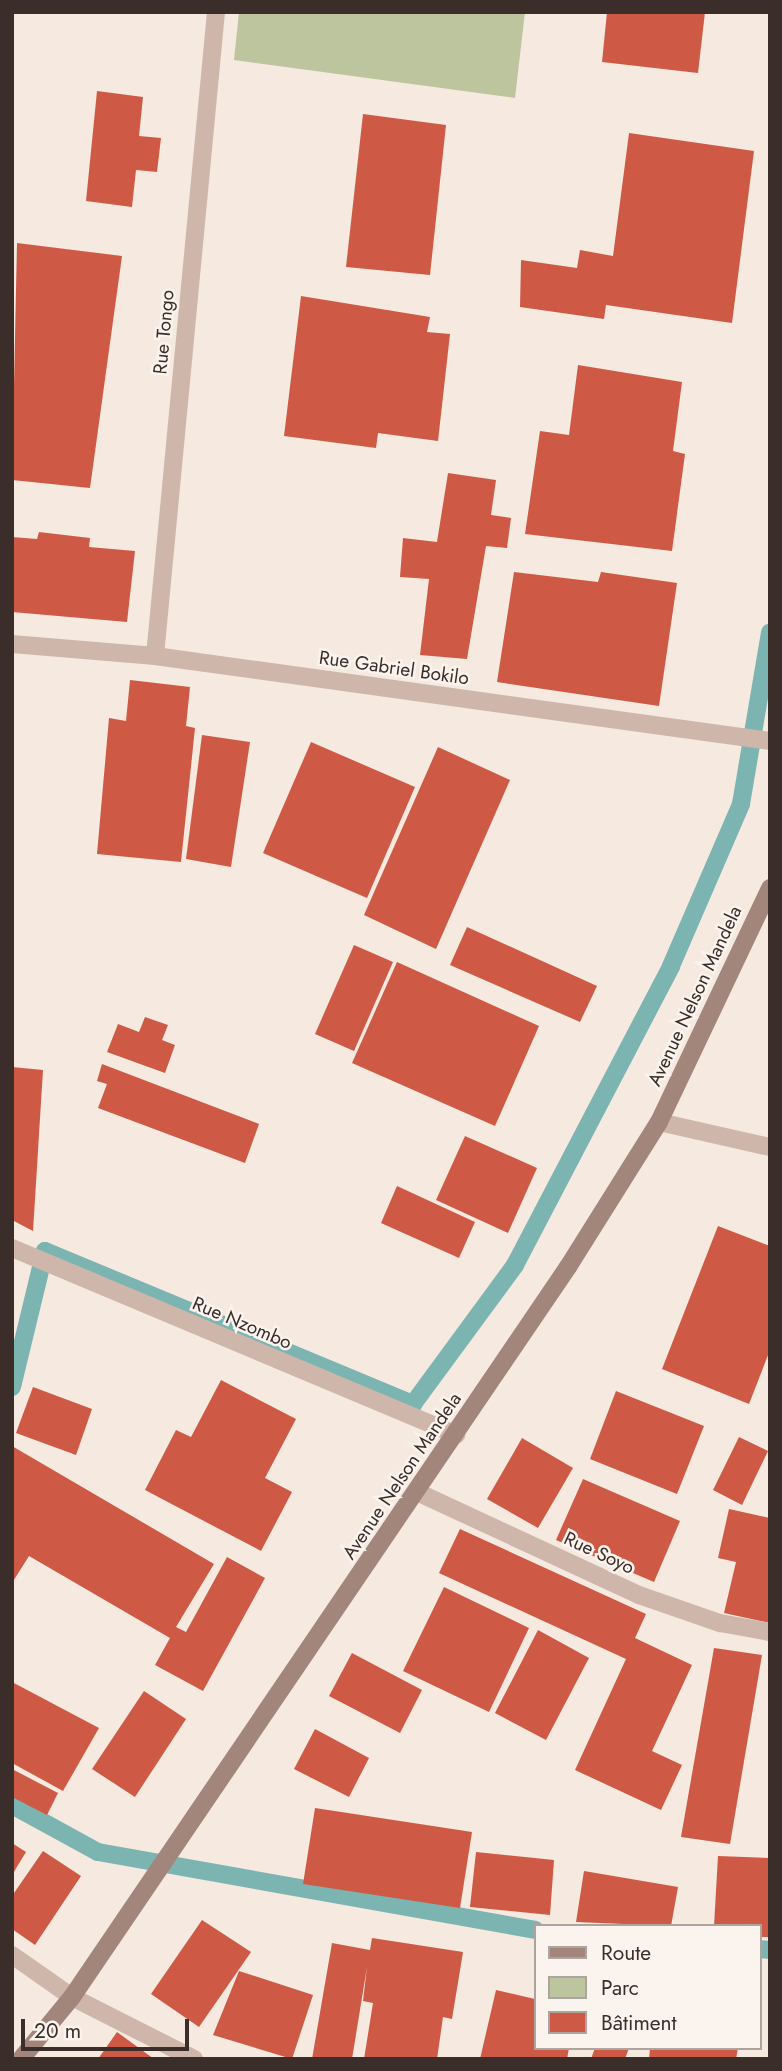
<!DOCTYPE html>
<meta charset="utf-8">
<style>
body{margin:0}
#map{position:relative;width:782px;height:2071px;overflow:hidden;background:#f5e9e0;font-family:Jost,sans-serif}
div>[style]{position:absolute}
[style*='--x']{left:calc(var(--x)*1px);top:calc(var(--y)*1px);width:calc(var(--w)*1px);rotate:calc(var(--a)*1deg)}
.green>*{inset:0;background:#bcc59e}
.stream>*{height:18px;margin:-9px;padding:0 9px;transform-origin:9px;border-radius:9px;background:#7cb4b1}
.building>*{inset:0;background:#ce5a45}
.street>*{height:18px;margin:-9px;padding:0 9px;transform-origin:9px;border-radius:9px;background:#ceb7aa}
.secondary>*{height:18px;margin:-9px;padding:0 9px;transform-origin:9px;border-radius:9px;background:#a2867b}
span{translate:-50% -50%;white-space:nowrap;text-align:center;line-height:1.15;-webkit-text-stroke:5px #fbf3ed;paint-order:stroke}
.street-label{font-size:19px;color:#3b2e2a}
.frame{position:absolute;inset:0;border:14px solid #3b2e2a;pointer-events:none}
.legend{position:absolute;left:534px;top:1924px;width:228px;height:126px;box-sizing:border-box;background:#fbf3ed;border:2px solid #aea49f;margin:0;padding:9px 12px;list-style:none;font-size:21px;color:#3b2e2a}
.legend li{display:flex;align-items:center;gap:14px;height:35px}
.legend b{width:35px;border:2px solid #aea49f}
.scale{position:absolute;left:21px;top:2019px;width:168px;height:32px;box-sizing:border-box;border:4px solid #3b2e2a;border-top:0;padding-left:9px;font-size:21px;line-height:24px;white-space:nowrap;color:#3b2e2a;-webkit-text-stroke:5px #fbf3ed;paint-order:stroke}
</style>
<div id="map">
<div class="green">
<div style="clip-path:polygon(239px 12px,525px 12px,515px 98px,234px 60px)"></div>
</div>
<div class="stream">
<div style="--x:12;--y:1387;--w:140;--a:-76.4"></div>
<div style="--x:45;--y:1251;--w:399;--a:22.6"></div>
<div style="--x:413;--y:1404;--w:172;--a:-53.7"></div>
<div style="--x:515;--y:1265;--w:337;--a:-62.4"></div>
<div style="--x:671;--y:966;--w:176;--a:-66.6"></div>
<div style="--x:741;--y:804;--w:174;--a:-80.4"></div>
<div style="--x:12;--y:1805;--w:98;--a:28.7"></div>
<div style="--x:98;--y:1852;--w:444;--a:10.1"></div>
<div style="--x:759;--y:1949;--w:11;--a:5"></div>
</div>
<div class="building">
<div style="clip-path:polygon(607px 12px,705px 12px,698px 73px,602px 62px)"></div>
<div style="clip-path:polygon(97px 91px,143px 97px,139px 136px,161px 138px,157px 172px,136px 170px,132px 207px,86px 201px)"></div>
<div style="clip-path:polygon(363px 114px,446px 125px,430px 275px,346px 267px)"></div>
<div style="clip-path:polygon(629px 133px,754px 151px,732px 323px,606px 305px,604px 319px,520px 307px,521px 260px,577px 268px,580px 250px,613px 256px)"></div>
<div style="clip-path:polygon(17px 243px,122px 256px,90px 488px,12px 480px)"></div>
<div style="clip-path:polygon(301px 296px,430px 317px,427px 332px,450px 334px,438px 441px,378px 433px,376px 448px,284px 436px)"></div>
<div style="clip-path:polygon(578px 365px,682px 382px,673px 451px,685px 454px,672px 551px,525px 534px,540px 431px,569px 435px)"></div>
<div style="clip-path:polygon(448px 473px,496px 480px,491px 515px,511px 518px,507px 548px,486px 546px,467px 659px,420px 655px,429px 579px,400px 577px,403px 538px,437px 542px)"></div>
<div style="clip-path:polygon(39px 532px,90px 538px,89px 547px,135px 551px,127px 622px,12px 612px,12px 537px,37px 539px)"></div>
<div style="clip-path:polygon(514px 572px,598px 582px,601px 572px,677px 583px,659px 706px,497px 682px)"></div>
<div style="clip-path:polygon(130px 680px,190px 687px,186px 726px,195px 728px,181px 862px,97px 854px,109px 718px,126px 721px)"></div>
<div style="clip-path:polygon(202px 735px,250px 742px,231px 867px,186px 859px)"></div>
<div style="clip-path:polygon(311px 742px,415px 787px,367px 898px,263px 853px)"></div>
<div style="clip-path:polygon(438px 747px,510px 780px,436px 949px,364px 915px)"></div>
<div style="clip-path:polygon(467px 927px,597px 986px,580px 1022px,450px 965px)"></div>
<div style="clip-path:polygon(354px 945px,393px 962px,354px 1051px,315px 1034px)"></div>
<div style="clip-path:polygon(397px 962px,539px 1026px,495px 1126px,352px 1063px)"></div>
<div style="clip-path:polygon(145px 1017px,168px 1025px,162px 1040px,175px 1045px,165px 1073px,107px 1052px,118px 1024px,139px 1032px)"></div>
<div style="clip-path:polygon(102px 1064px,259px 1124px,245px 1163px,98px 1108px,107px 1084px,97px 1081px)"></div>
<div style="clip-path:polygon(12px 1067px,43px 1070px,33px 1231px,12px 1220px)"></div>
<div style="clip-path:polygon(465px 1136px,537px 1168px,508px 1233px,436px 1200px)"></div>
<div style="clip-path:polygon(397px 1186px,475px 1222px,459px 1258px,381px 1223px)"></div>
<div style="clip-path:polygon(718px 1226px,770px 1246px,770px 1350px,749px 1404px,662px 1369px)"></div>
<div style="clip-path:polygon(221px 1380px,296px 1419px,265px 1478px,292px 1492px,261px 1551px,145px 1490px,176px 1430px,191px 1437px)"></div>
<div style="clip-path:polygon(33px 1387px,92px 1409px,76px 1455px,16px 1433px)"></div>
<div style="clip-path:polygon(616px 1391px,704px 1426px,677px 1494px,590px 1459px)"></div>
<div style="clip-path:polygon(739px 1437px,768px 1451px,742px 1505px,713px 1490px)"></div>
<div style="clip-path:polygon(522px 1438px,573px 1468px,538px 1528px,487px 1499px)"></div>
<div style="clip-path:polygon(12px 1446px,214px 1564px,176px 1627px,186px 1632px,227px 1557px,265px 1578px,203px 1691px,155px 1665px,170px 1638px,29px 1556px,12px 1583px)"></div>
<div style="clip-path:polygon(583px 1479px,680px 1521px,654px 1582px,556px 1540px)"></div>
<div style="clip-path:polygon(729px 1509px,770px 1518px,770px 1623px,724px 1613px,736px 1562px,718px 1558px)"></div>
<div style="clip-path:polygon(460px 1529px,646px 1614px,635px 1638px,692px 1665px,652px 1751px,682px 1765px,661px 1810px,575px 1770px,626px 1659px,439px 1573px)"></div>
<div style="clip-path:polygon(444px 1587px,529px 1628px,489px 1712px,403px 1671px)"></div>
<div style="clip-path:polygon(538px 1630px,589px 1658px,546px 1740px,495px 1713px)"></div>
<div style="clip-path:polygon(714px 1648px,762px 1655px,730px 1844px,681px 1837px)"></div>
<div style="clip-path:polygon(352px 1653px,422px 1690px,400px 1733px,329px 1696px)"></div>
<div style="clip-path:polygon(12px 1682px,99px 1728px,63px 1791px,12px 1763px)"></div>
<div style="clip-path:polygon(144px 1691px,186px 1719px,135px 1797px,92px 1769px)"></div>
<div style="clip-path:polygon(315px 1729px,369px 1758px,349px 1797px,294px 1769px)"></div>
<div style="clip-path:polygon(12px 1769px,58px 1793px,47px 1815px,12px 1797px)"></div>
<div style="clip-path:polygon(315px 1808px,472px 1832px,460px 1908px,303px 1884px)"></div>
<div style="clip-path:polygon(12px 1843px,26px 1852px,12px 1875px)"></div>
<div style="clip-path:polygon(43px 1851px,81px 1876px,35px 1945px,12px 1929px,12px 1896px)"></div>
<div style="clip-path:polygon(476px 1852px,554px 1860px,550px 1915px,470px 1907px)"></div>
<div style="clip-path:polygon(718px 1856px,770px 1858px,770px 1937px,759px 1937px,759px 1926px,714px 1926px)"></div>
<div style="clip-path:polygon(584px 1871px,678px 1887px,671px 1926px,576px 1922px)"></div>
<div style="clip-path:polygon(202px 1920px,251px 1952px,199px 2027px,151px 1994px)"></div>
<div style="clip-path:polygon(372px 1938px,463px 1952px,452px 2019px,443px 2017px,437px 2059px,364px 2059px,373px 2003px,363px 2001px,367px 1967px,352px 2059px,312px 2059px,332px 1943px,370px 1950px)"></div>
<div style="clip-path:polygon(239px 1971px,313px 1995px,292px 2059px,213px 2035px)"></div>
<div style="clip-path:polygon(496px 1990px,535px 1999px,535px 2048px,569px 2048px,567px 2059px,480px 2059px)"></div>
<div style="clip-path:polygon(117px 2032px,154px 2059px,98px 2059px)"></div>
<div style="clip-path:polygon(595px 2048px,629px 2048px,625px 2059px,591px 2059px)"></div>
<div style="clip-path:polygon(650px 2048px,738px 2048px,736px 2059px,649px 2059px)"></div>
</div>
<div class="street">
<div style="--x:12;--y:644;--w:144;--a:4.8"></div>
<div style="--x:155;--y:656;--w:621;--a:7.87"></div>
<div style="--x:155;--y:656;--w:647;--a:-84.59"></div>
<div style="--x:659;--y:1122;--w:114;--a:12.7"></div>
<div style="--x:12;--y:1248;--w:482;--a:22.8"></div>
<div style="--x:417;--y:1492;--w:245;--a:24.9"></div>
<div style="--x:639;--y:1595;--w:86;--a:19.1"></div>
<div style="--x:720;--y:1623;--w:51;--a:10.2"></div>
<div style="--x:12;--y:1955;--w:73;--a:35"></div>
<div style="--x:72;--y:1997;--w:137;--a:26.9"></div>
</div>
<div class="secondary">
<div style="--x:21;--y:2059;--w:80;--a:-50.6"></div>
<div style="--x:72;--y:1997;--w:883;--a:-55.81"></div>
<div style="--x:568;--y:1267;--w:171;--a:-57.9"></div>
<div style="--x:659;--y:1122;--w:259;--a:-64.6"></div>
</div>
<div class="street-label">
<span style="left:164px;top:332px;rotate:-85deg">Rue Tongo</span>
<span style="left:394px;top:668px;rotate:8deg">Rue Gabriel Bokilo</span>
<span style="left:695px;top:996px;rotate:-65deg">Avenue Nelson Mandela</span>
<span style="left:242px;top:1323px;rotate:23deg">Rue Nzombo</span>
<span style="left:402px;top:1476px;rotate:-56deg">Avenue Nelson Mandela</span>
<span style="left:599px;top:1553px;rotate:25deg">Rue Soyo</span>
</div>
<div class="frame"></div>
<ul class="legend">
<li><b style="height:9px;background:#a2867b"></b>Route</li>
<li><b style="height:19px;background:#bcc59e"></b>Parc</li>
<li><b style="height:19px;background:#ce5a45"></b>Bâtiment</li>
</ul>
<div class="scale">20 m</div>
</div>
